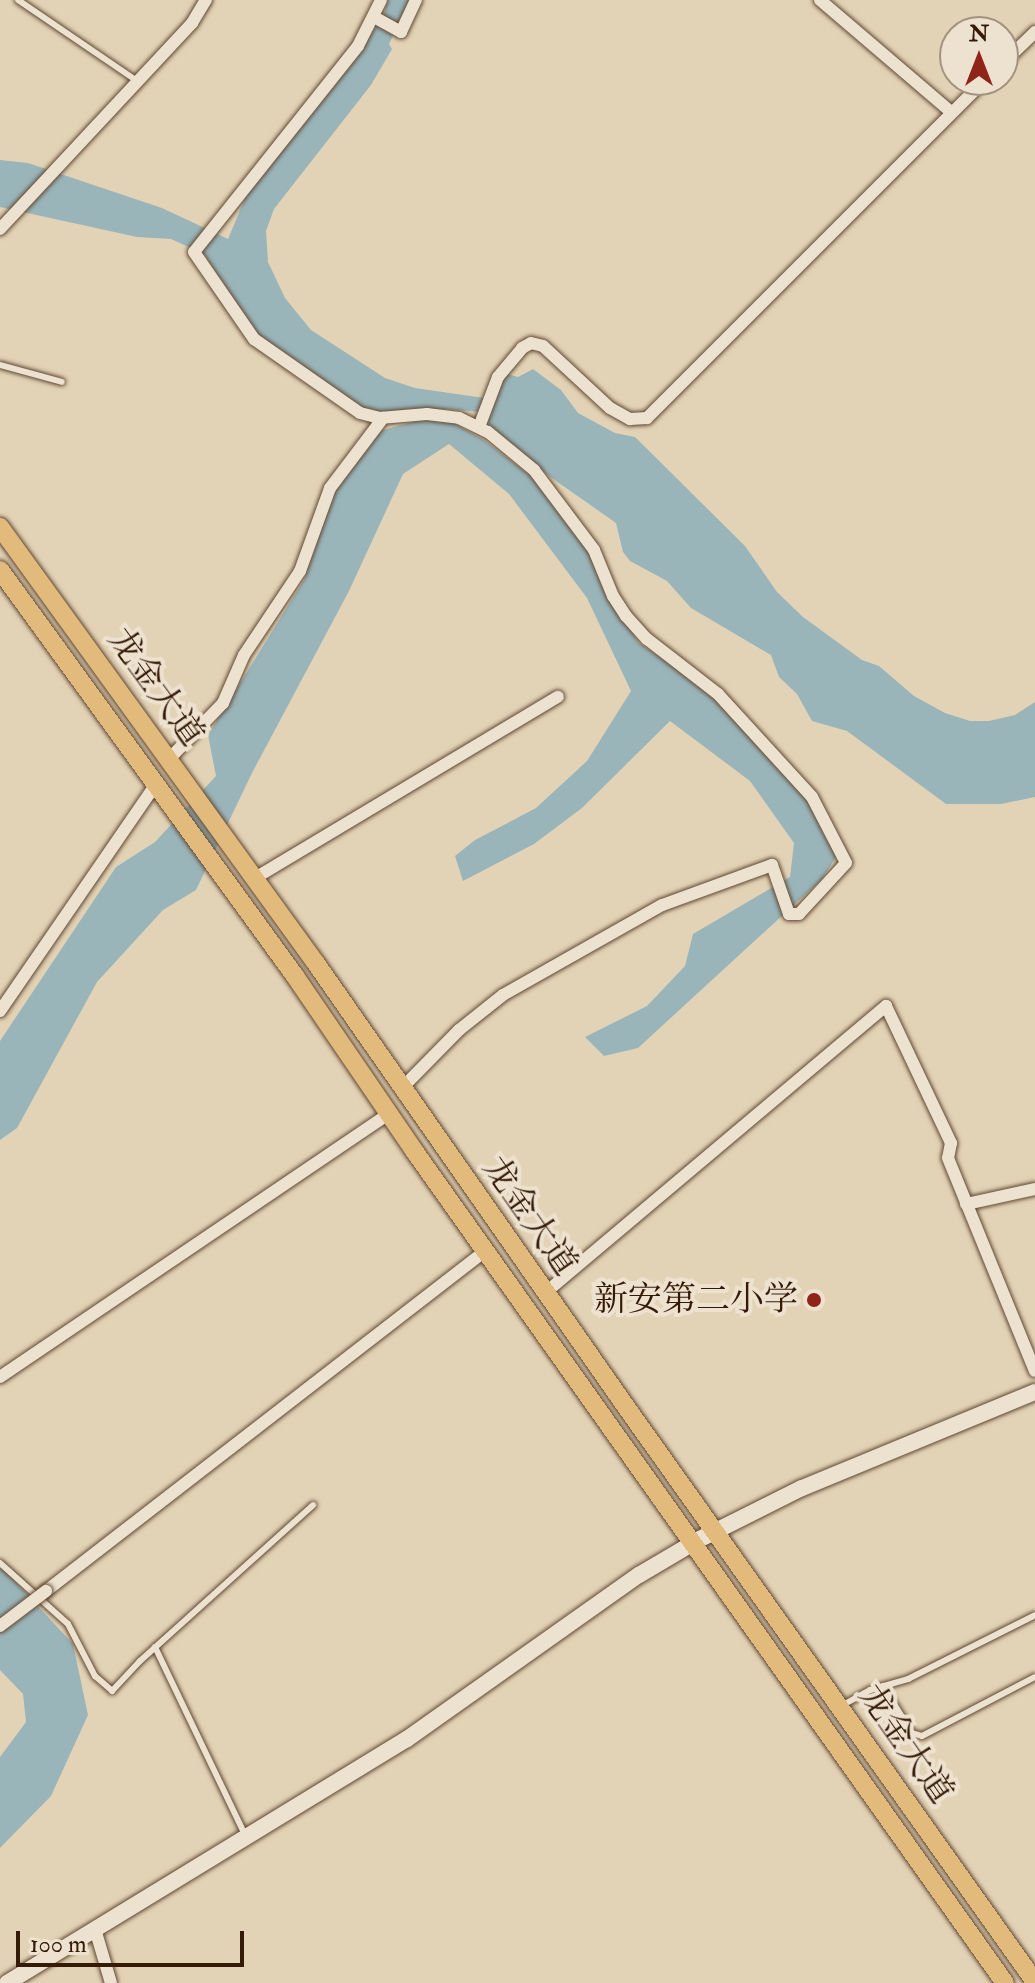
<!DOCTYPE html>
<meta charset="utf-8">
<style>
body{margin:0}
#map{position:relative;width:1035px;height:1983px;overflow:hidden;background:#e3d3b6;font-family:"IM FELL Double Pica","Noto Serif SC",serif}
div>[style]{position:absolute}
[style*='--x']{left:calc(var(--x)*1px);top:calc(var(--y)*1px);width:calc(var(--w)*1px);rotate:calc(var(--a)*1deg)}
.water>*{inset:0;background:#9ab5ba}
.roads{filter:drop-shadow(0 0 2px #604833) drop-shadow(0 0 2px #604833)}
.lane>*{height:6px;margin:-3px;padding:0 3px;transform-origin:3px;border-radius:3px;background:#ede2d0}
.street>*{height:12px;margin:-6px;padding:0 6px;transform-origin:6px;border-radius:6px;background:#ede2d0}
.secondary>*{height:16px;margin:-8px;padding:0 8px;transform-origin:8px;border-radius:8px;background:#ede2d0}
.primary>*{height:18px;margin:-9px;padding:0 9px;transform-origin:9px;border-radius:9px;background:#e2ba7b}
.bridges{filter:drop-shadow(0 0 2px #604833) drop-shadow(0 0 2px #604833)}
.street-bridge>*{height:12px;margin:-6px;padding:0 6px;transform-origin:6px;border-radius:6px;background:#ede2d0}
.dots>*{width:22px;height:22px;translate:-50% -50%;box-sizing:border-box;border:4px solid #ede2d0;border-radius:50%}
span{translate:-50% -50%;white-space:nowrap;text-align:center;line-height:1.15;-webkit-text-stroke:8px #ede2d0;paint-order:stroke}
.street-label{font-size:34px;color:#341a07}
.poi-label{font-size:34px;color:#341a07}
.right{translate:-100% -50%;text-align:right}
.north{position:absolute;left:939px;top:16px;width:80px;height:80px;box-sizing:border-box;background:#ede2d0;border:2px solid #a39280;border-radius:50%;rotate:0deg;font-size:22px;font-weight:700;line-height:32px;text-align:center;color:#341a07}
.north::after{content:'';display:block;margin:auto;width:28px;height:36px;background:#8f2418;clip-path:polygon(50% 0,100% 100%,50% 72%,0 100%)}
.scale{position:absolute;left:16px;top:1931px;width:228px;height:36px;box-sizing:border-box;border:4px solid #341a07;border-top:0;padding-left:10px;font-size:24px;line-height:28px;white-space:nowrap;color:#341a07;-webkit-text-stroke:6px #ede2d0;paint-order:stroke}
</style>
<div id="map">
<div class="water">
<div style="clip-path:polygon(387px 0,410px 0,389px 44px,392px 49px,371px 85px,274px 209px,266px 231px,268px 262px,285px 298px,311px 330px,385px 378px,415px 388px,484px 398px,480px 412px,447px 409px,390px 415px,366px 410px,256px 333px,204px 254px,171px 239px,137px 237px,0 207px,0 160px,28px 163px,162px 208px,228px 239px,246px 196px,361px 50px,384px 15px)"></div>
<div style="clip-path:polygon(533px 369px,561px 390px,578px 413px,615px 433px,635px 437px,745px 546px,777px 592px,803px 617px,862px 660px,879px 666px,914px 696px,945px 713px,970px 721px,989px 721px,1015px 715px,1035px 702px,1035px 797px,1001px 804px,946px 804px,847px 731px,812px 721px,797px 694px,779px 677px,771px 655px,691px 608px,667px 581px,630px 561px,623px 552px,616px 523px,549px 476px,491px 427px,486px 417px,494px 391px,507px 374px,518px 377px)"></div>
<div style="clip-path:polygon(420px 420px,451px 422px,484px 440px,541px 484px,587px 547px,611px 600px,639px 643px,710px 691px,812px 805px,837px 856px,821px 880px,638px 1048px,604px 1056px,585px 1037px,647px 1006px,685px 966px,693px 934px,790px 877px,794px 843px,750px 781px,670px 721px,582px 808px,534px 844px,463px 881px,455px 856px,475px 840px,536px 808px,587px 761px,631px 691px,587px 598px,509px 494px,449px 444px,403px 474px,349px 591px,252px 773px,196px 890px,163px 910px,97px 982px,17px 1128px,0 1140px,0 1041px,116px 867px,155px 842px,216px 776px,208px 735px,304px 580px,333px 495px,368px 444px,383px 430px)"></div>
<div style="clip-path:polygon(0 1565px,73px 1644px,88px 1715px,51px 1796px,0 1848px,0 1757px,26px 1722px,23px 1694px,0 1670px)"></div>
</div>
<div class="roads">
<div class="lane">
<div style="--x:18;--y:0;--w:144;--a:34.2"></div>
<div style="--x:0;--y:365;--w:64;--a:15.3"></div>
<div style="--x:0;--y:1563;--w:91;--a:41.9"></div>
<div style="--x:68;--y:1624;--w:59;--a:62.6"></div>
<div style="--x:95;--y:1676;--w:23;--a:41"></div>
<div style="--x:112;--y:1691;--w:41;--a:-47"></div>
<div style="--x:140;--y:1661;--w:233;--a:-42"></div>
<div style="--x:155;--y:1647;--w:208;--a:64.4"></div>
<div style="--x:883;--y:1686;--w:55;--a:58.3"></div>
<div style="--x:912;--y:1733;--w:10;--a:17"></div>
<div style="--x:922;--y:1736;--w:127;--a:-27.6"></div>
<div style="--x:843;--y:1705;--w:31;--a:-29"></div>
<div style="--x:870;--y:1690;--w:40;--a:-16"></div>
<div style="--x:908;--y:1679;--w:142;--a:-26.7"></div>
</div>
<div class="street">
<div style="--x:381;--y:0;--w:51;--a:116.6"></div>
<div style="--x:358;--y:46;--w:263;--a:128.5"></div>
<div style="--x:194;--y:252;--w:106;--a:55.4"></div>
<div style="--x:254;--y:339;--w:129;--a:34.9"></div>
<div style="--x:360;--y:413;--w:21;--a:14"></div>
<div style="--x:380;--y:418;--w:47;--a:-4.9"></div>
<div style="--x:427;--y:414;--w:32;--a:7"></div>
<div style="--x:459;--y:418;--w:32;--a:26"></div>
<div style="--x:488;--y:432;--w:60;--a:39.6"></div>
<div style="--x:534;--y:470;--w:100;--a:53.1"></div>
<div style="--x:594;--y:550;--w:50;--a:67.6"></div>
<div style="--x:613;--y:596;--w:24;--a:57"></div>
<div style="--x:626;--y:616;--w:31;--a:48"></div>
<div style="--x:647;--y:639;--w:90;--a:37.8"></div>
<div style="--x:718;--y:694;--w:139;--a:47.6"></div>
<div style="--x:812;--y:797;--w:74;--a:62.7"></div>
<div style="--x:846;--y:863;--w:69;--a:132.7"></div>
<div style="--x:799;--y:914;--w:10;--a:180"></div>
<div style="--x:789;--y:914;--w:52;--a:-109.1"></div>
<div style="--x:772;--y:865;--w:117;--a:160"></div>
<div style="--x:662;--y:905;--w:183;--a:150.5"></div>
<div style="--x:503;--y:995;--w:56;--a:141.5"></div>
<div style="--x:459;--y:1030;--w:81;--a:134.5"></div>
<div style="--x:820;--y:0;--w:172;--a:40.5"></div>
<div style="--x:374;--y:17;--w:31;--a:29"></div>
<div style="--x:401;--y:32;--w:35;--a:-65"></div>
<div style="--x:1003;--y:63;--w:45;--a:-44.1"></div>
<div style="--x:0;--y:229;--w:282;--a:-47"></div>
<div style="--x:192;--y:23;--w:27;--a:-59"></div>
<div style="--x:479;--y:427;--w:53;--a:-69.2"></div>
<div style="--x:498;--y:377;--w:38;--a:-50"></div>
<div style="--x:522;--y:348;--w:10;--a:-29"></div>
<div style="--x:531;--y:343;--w:12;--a:14"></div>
<div style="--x:543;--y:346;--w:91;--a:42.8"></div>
<div style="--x:610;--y:408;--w:23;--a:29"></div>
<div style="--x:630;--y:419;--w:17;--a:-3"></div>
<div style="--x:647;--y:418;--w:478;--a:-45"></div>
<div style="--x:169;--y:759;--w:78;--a:-46"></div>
<div style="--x:223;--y:703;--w:52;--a:-66.4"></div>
<div style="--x:244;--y:655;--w:101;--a:-56.3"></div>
<div style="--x:300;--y:571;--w:88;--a:-70.1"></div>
<div style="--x:330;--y:488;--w:88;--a:-52.9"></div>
<div style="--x:255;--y:878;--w:353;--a:-30.9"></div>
<div style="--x:0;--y:1011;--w:275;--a:-55.5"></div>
<div style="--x:966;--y:1204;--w:71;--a:-12.3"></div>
<div style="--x:545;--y:1293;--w:446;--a:-40.1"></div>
<div style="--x:886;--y:1006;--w:152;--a:64.6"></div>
<div style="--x:951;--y:1143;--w:15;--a:101"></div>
<div style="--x:948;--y:1158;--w:230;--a:67.8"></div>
<div style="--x:0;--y:1377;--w:470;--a:-34.1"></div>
<div style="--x:46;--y:1591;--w:555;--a:-37.76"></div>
<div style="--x:95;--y:1929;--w:56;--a:73.5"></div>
</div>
<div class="secondary">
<div style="--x:7;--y:1983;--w:469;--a:-31.4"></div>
<div style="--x:407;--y:1739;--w:284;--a:-35.3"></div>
<div style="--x:639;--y:1575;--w:71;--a:-30.5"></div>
<div style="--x:700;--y:1539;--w:114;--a:-26.6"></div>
<div style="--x:802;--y:1488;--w:252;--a:-22.4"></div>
</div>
<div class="primary">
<div style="--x:0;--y:527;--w:537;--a:54.09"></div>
<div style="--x:315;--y:962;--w:539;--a:55.04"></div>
<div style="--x:624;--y:1404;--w:709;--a:54.58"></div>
<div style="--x:0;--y:570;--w:502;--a:54"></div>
<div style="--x:295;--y:976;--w:213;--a:55.7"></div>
<div style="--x:415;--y:1152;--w:1019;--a:54.63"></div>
</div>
</div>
<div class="bridges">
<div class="street-bridge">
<div style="--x:0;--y:1626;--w:58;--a:-37.3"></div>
</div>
</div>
<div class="dots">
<div style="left:814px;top:1300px;background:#8f2418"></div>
</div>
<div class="street-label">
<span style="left:156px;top:687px;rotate:54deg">龙金大道</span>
<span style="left:530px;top:1216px;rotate:55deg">龙金大道</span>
<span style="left:906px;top:1744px;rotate:55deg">龙金大道</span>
</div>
<div class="poi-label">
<span class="right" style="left:798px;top:1300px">新安第二小学</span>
</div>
<div class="north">N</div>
<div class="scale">100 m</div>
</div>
